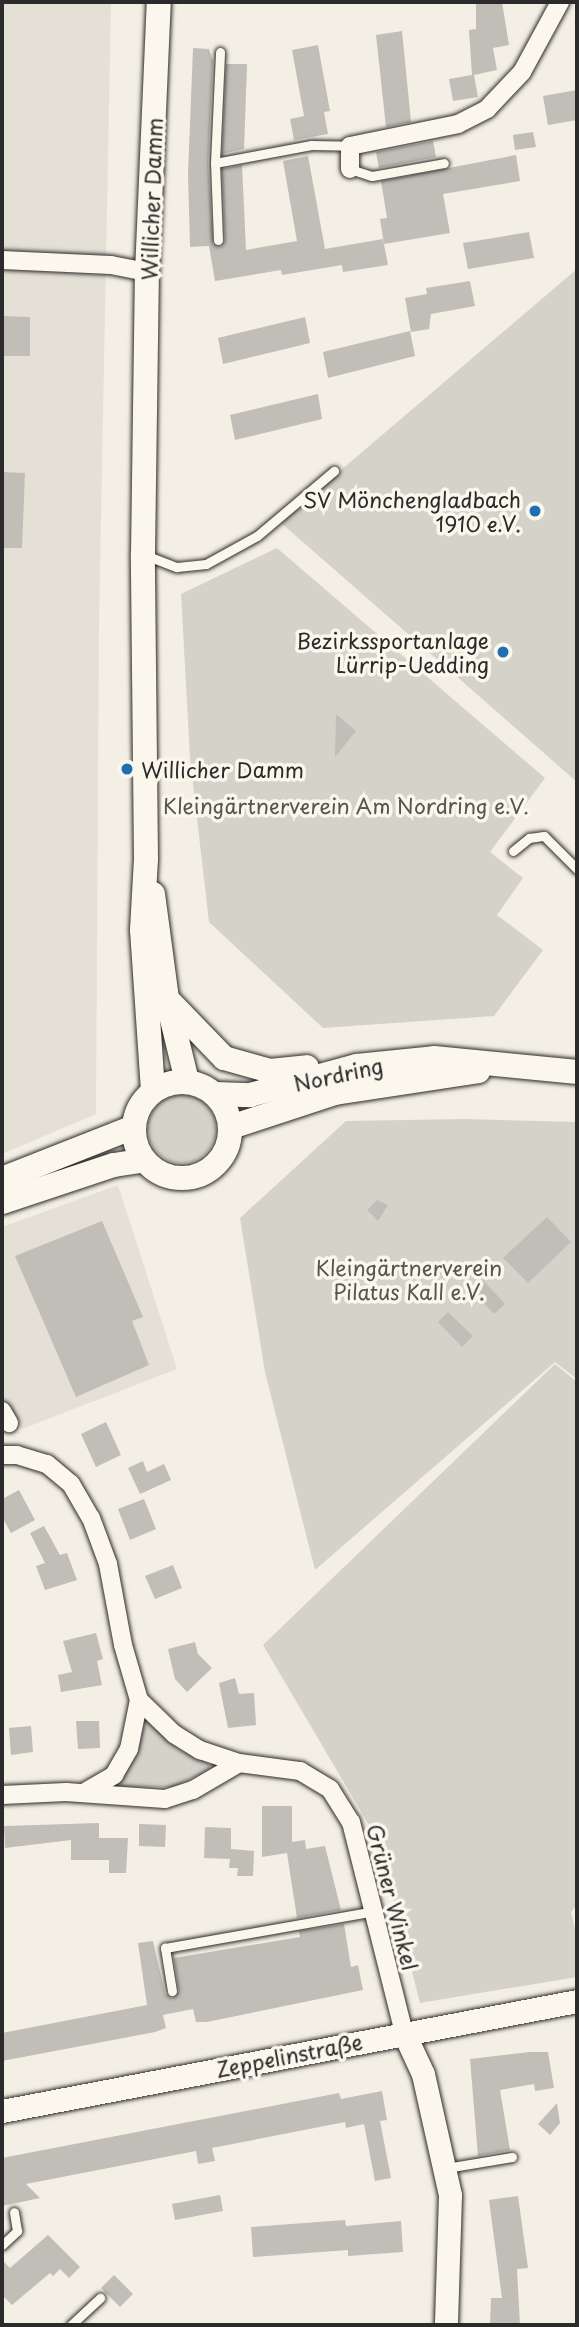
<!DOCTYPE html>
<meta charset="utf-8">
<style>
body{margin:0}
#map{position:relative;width:579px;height:2327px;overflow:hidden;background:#f3efe4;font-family:"Playpen Sans",sans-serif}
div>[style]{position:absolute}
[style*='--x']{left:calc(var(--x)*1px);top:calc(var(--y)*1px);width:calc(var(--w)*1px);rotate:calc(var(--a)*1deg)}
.built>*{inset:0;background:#e4e0d6}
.green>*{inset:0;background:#d5d2c9}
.round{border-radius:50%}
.building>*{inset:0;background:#c0beb6}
.roads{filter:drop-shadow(0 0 2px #2b2b2b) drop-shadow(0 0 2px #2b2b2b)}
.service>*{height:9px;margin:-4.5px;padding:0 4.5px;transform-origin:4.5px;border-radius:4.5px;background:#fbf7ec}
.minor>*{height:18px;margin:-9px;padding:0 9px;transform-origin:9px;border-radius:9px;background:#fbf7ec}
.tertiary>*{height:23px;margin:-11.5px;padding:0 11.5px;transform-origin:11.5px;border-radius:11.5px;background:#fbf7ec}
.secondary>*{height:24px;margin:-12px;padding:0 12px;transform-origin:12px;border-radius:12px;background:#fbf7ec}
.secondary>.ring{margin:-12px;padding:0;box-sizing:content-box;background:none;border:24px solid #fbf7ec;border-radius:50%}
.dots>*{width:19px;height:19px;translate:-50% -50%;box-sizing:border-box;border:4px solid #fbf7ec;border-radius:50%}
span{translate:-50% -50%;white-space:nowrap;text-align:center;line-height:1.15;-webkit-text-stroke:7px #fbf7ec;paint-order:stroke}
.street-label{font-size:21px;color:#2b2b2b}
.poi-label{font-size:21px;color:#2b2b2b}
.right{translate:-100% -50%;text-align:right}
.left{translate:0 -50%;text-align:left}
.park-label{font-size:21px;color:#565552}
.frame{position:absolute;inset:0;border:4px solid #2b2b2b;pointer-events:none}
</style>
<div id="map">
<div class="built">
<div style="clip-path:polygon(2px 2px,111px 2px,99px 623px,96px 1114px,2px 1154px)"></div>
<div style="clip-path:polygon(118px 1185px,177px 1369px,22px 1429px,2px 1397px,2px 1227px)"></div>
</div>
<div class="green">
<div style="clip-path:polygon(577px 269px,577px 782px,280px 522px)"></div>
<div style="clip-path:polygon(277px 548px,545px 778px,490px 852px,523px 878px,497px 915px,543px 950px,494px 1016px,323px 1028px,209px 922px,190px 758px,181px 594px)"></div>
<div class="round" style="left:148px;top:1095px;width:68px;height:68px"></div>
<div style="clip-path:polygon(464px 1119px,577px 1122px,577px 1379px,555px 1362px,315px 1570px,265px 1372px,240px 1218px,346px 1121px)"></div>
<div style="clip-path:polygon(555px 1364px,577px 1382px,577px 1905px,571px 1912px,577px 1938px,577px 1977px,420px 2003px,379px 1842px,263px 1645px)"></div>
<div style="clip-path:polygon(151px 1720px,178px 1749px,209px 1764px,210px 1769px,174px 1787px,123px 1787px,119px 1783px,139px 1745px,144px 1722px)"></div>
</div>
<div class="building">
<div style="clip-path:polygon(476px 2px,502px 2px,509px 45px,493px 48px,497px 70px,474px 75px,478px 97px,453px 101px,449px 79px,472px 75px,469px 30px,476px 29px)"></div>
<div style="clip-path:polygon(402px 31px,411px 122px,386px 127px,376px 35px)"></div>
<div style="clip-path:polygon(318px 45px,330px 111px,324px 112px,328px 134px,294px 140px,290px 119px,304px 116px,292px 50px)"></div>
<div style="clip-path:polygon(193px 48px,209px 49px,213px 61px,208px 163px,213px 244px,221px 246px,225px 240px,222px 169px,242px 165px,246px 250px,297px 241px,283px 161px,308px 156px,325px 249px,383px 239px,388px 265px,343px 272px,342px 265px,282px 275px,281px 270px,215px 281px,209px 246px,190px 247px,188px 174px)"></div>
<div style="clip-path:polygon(226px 64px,247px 64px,245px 122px,244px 149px,222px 154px)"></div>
<div style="clip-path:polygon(577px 90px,577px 120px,548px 125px,543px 96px)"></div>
<div style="clip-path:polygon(533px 132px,536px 147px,515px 150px,513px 135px)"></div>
<div style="clip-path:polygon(433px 141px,436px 157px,379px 168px,376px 152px)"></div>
<div style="clip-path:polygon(516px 155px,520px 181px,443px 194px,450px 233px,384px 244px,380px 219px,387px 218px,381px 181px)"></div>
<div style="clip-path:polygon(529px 232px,534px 258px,468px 269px,463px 243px)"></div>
<div style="clip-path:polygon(470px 281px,475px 306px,431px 314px,429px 329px,411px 332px,405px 298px,427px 294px,426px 288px)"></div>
<div style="clip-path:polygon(2px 316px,30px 317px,30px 356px,2px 356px)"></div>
<div style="clip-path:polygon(305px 317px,310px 343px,223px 364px,218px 338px)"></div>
<div style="clip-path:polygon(410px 331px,415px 356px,328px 378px,323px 352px)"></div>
<div style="clip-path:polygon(318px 394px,322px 419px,235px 440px,230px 415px)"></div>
<div style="clip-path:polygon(2px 472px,25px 473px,22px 548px,2px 548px)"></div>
<div style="clip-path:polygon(336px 714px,356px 731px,335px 757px)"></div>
<div style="clip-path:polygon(377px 1200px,388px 1205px,378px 1221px,367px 1210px)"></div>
<div style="clip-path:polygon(547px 1217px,571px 1242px,528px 1283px,503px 1258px)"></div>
<div style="clip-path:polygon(102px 1221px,143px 1317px,132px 1321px,149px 1365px,76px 1397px,15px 1256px)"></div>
<div style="clip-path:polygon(483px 1280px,505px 1304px,494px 1314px,472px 1291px)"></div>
<div style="clip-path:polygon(448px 1312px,473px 1336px,462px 1347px,438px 1322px)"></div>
<div style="clip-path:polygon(106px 1422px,121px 1455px,96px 1467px,81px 1434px)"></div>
<div style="clip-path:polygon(143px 1461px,147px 1472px,164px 1464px,171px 1480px,140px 1494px,128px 1468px)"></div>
<div style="clip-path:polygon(19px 1490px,35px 1520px,11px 1533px,2px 1517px,2px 1499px)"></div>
<div style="clip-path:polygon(144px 1499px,156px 1529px,130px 1540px,118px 1509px)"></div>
<div style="clip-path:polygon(44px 1526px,60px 1555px,67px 1553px,77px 1580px,45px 1590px,36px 1566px,45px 1563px,30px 1533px)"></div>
<div style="clip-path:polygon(173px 1565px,182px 1588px,155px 1599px,145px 1576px)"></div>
<div style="clip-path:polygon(96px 1633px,103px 1659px,97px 1661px,102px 1685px,61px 1692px,58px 1675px,72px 1672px,63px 1641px)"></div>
<div style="clip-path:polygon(195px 1642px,198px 1654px,212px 1668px,187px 1692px,175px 1679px,168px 1649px)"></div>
<div style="clip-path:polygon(235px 1678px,239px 1694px,254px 1693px,256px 1725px,228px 1728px,219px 1683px)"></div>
<div style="clip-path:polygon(76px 1721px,99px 1721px,100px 1748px,78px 1749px)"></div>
<div style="clip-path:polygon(31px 1726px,33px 1752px,11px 1755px,9px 1728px)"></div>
<div style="clip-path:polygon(262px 1806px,292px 1806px,292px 1842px,305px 1840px,306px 1849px,325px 1846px,341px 1910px,297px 1918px,287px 1853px,262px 1857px)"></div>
<div style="clip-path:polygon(99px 1823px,99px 1838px,128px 1838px,126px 1873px,109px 1873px,109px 1860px,71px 1860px,71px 1840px,5px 1848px,4px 1826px)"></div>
<div style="clip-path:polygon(139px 1824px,166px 1825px,165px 1847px,139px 1846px)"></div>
<div style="clip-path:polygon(205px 1827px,231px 1828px,231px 1849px,254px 1851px,253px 1876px,237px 1876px,238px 1868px,229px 1868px,230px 1859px,204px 1858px)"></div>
<div style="clip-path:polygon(344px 1924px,351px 1967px,358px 1965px,363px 1990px,207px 2022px,196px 2022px,193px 2009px,163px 2015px,166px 2028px,155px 2032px,2px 2061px,2px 2033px,147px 2005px,138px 1943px,153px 1941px,165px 1993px,172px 1998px,179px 1991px,174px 1958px,300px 1937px,299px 1931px)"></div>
<div style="clip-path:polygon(530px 2052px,548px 2052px,554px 2088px,535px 2091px,534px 2084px,500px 2090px,510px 2150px,478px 2156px,470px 2059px)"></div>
<div style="clip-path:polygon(382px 2091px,387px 2120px,380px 2121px,391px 2178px,375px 2181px,364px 2124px,346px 2128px,345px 2122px,212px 2148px,215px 2161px,198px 2164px,196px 2151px,26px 2184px,40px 2198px,2px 2206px,2px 2158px,339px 2093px,341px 2099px)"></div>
<div style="clip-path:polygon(557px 2103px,560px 2123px,550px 2135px,538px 2124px)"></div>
<div style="clip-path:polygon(220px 2195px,223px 2211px,175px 2220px,172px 2204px)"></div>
<div style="clip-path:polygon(518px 2196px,528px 2268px,517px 2269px,520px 2325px,490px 2325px,491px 2298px,502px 2298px,489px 2200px)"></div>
<div style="clip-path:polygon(345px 2220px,346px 2226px,401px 2221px,403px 2252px,348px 2256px,348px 2250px,253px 2257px,251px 2227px)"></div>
<div style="clip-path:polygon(48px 2235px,80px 2267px,69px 2278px,60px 2269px,53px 2276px,50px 2273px,12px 2305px,2px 2295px,2px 2260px,10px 2268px)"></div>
<div style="clip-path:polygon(114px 2275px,133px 2294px,120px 2307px,101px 2288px)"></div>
</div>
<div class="roads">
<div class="service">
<div style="--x:215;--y:163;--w:98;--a:-10.6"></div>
<div style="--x:311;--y:145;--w:39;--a:1"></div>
<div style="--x:350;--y:169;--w:23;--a:18"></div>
<div style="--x:372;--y:176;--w:73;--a:-10.2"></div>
<div style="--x:218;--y:240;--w:77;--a:-92.2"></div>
<div style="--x:215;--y:163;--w:111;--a:-87.4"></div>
<div style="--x:145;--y:555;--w:34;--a:21"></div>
<div style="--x:177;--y:567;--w:29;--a:-6"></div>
<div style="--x:206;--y:564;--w:58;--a:-28.8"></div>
<div style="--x:257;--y:536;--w:101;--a:-40.2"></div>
<div style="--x:513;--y:851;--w:21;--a:-39"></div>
<div style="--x:529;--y:838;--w:15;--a:-8"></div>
<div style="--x:544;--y:836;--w:47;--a:45"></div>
<div style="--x:172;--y:1991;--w:44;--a:-99.2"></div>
<div style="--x:165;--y:1948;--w:213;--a:-10"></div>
<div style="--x:446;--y:2168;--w:67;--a:-9.5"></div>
<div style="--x:2;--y:2245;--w:21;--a:-43"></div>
<div style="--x:17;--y:2231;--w:19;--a:-99"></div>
<div style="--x:71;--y:2325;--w:40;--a:-43"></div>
</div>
<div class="minor">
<div style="--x:350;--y:169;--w:23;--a:-90"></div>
<div style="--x:350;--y:146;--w:110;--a:-11.5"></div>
<div style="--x:458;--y:124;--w:33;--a:-27"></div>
<div style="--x:487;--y:109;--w:51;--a:-46.6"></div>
<div style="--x:522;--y:72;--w:80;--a:-61.5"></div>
<div style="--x:2;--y:260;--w:109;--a:2.6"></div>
<div style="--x:111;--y:265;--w:37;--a:11"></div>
<div style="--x:2;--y:1411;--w:14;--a:60"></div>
<div style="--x:2;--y:1455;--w:15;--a:0"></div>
<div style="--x:17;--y:1455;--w:31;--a:17"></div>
<div style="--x:47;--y:1464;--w:31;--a:40"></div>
<div style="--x:71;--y:1484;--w:39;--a:60"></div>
<div style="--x:91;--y:1518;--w:49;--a:69.7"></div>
<div style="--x:108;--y:1564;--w:82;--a:79.5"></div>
<div style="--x:123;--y:1645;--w:57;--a:73.8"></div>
<div style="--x:139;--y:1700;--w:49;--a:44.2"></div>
<div style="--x:174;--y:1734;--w:31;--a:32"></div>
<div style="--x:200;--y:1750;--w:41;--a:18.4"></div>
<div style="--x:239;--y:1763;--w:62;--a:7.5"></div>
<div style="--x:300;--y:1771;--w:35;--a:31"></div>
<div style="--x:330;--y:1789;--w:39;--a:58"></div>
<div style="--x:351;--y:1822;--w:218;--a:75.9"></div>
<div style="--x:85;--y:1792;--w:34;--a:-30"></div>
<div style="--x:114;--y:1775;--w:30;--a:-60"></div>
<div style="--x:129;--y:1749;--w:50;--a:-78.5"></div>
<div style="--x:2;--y:1795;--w:64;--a:-2.7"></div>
<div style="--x:66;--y:1792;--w:99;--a:4"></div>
<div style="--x:165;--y:1799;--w:29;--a:-18"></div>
<div style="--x:193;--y:1790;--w:53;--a:-30.4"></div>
</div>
<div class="tertiary">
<div style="--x:404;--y:2033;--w:45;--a:65.1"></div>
<div style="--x:423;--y:2074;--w:124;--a:77.4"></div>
<div style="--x:450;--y:2195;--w:130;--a:91.8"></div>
<div style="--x:2;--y:2111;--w:585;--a:-10.83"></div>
</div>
<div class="secondary">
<div style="--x:153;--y:894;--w:106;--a:82.4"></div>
<div style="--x:167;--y:999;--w:84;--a:76.3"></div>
<div style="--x:170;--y:1002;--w:78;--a:46"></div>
<div style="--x:224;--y:1058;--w:48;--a:15.8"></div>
<div style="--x:270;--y:1071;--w:37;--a:-6"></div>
<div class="ring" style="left:134px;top:1082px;width:72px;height:72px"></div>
<div style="--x:153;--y:1091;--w:161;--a:-93.9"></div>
<div style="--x:142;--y:930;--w:71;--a:-86.8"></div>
<div style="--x:146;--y:859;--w:305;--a:-90.6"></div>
<div style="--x:143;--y:554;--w:282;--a:-89.2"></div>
<div style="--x:147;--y:272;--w:270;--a:-87.5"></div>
<div style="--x:216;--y:1094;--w:34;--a:2"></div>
<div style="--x:250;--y:1095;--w:111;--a:-15.2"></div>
<div style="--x:357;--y:1066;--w:77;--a:-5.9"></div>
<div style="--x:434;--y:1058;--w:144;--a:5.6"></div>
<div style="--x:231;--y:1127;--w:109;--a:-18.1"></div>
<div style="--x:335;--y:1093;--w:145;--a:-8.7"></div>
<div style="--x:2;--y:1179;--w:142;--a:-21.5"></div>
<div style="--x:2;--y:1202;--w:118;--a:-18.3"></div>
<div style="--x:114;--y:1165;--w:30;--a:-9"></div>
</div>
</div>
<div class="dots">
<div style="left:535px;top:511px;background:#1f6fb2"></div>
<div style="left:503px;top:652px;background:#1f6fb2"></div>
<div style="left:127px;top:769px;background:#1f6fb2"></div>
</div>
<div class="street-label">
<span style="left:151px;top:199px;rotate:-88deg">Willicher Damm</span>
<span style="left:338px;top:1074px;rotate:-12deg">Nordring</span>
<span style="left:393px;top:1897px;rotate:76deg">Grüner Winkel</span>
<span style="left:289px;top:2055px;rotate:-11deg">Zeppelinstraße</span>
</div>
<div class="poi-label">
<span class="right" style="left:521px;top:511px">SV Mönchengladbach<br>1910 e.V.</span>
<span class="right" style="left:489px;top:652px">Bezirkssportanlage<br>Lürrip-Uedding</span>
<span class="left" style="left:141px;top:769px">Willicher Damm</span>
</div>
<div class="park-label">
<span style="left:346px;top:805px">Kleingärtnerverein Am Nordring e.V.</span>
<span style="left:409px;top:1279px">Kleingärtnerverein<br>Pilatus Kall e.V.</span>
</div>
<div class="frame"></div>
</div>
